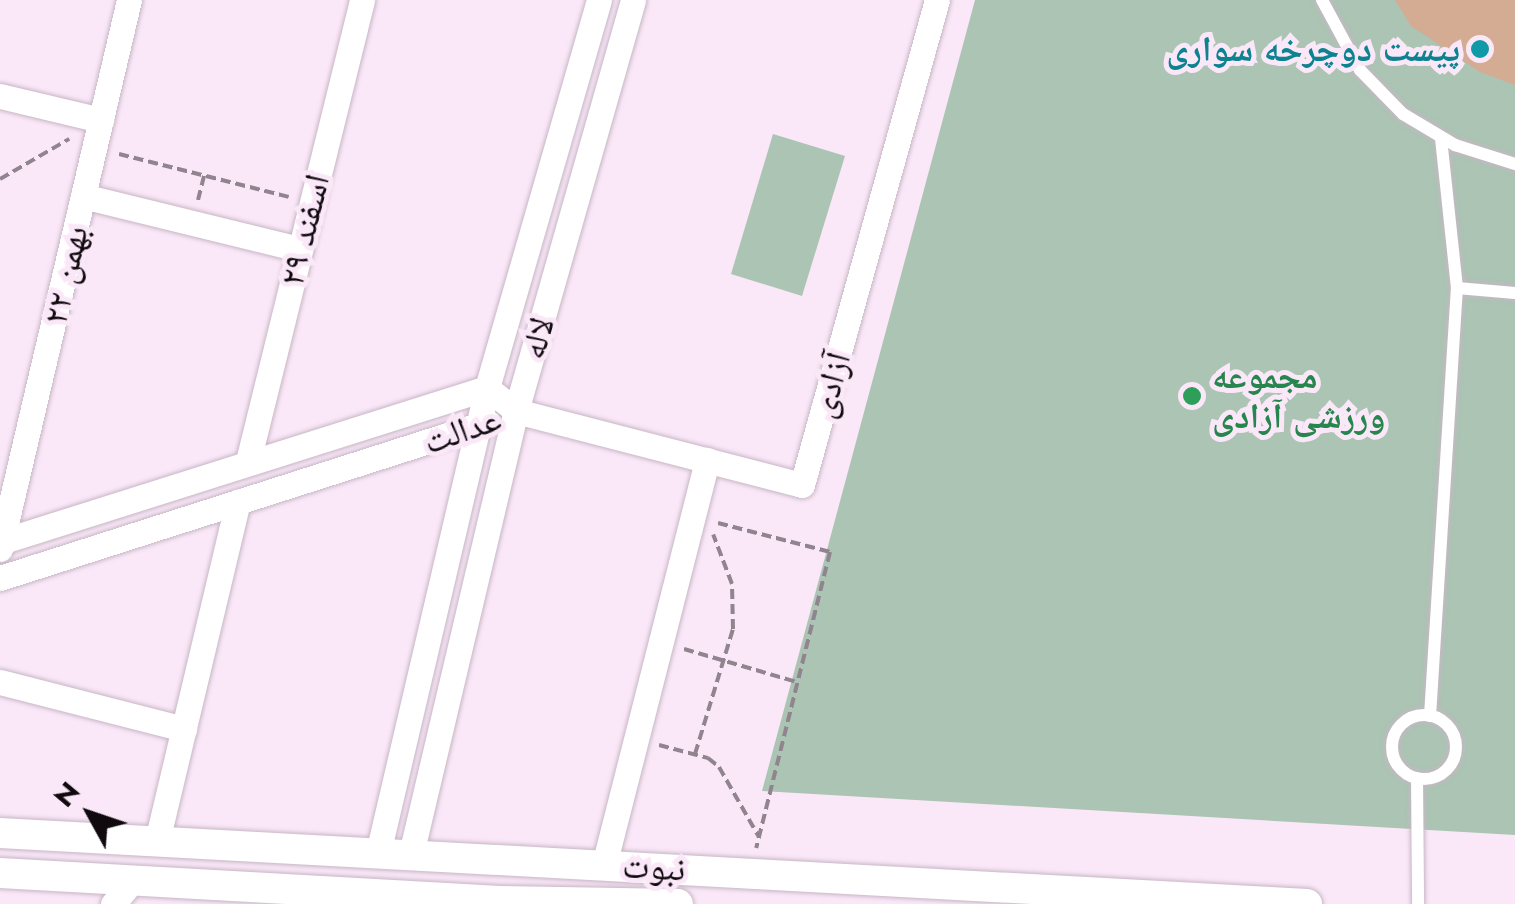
<!DOCTYPE html>
<meta charset="utf-8">
<style>
body{margin:0}
#map{position:relative;width:1515px;height:904px;overflow:hidden;background:#fae8f8;font-family:Jost,"Noto Naskh Arabic",sans-serif}
div>[style]{position:absolute}
[style*='--x']{left:calc(var(--x)*1px);top:calc(var(--y)*1px);width:calc(var(--w)*1px);rotate:calc(var(--a)*1deg)}
.green>*{inset:0;background:#abc4b3}
.building>*{inset:0;background:#d4ab93}
.path>*{height:4px;margin-top:-2px;transform-origin:0;background:repeating-linear-gradient(90deg,#90848f 0 10px,transparent 0 15px)}
.roads{filter:drop-shadow(0 0 2px #c7b6c5) drop-shadow(0 0 2px #c7b6c5)}
.service>*{height:12px;margin:-6px;padding:0 6px;transform-origin:6px;border-radius:6px;background:#fff}
.service>.ring{margin:-6px;padding:0;box-sizing:content-box;background:none;border:12px solid #fff;border-radius:50%}
.minor>*{height:25px;margin:-12.5px;padding:0 12.5px;transform-origin:12.5px;border-radius:12.5px;background:#fff}
.tertiary>*{height:30px;margin:-15px;padding:0 15px;transform-origin:15px;border-radius:15px;background:#fff}
.dots>*{width:28px;height:28px;translate:-50% -50%;box-sizing:border-box;border:5px solid #fae8f8;border-radius:50%}
span{translate:-50% -50%;white-space:nowrap;text-align:center;line-height:1.15;-webkit-text-stroke:10px #fae8f8;paint-order:stroke}
.culture-label{font-size:35px;color:#0d838f;font-weight:700}
.right{translate:-100% -50%;text-align:right}
.street-label{font-size:35px;color:#100a0f}
.leisure-label{font-size:35px;color:#27864d;font-weight:700}
.left{translate:0 -50%;text-align:left}
.north{position:absolute;left:40px;top:764px;width:100px;height:100px;-webkit-text-stroke:8px #fae8f8;paint-order:stroke;rotate:310deg;font-size:28px;font-weight:700;line-height:40px;text-align:center;color:#100a0f}
.north::after{content:'';display:block;margin:auto;width:35px;height:45px;background:#100a0f;clip-path:polygon(50% 0,100% 100%,50% 72%,0 100%)}
</style>
<div id="map">
<div class="green">
<div style="clip-path:polygon(975px 0,1515px 0,1515px 835px,762px 791px)"></div>
<div style="clip-path:polygon(773px 134px,845px 156px,802px 296px,731px 274px)"></div>
</div>
<div class="building">
<div style="clip-path:polygon(1395px 0,1515px 0,1515px 85px,1480px 72px,1411px 26px)"></div>
</div>
<div class="path">
<div style="--x:119;--y:154;--w:175;--a:14.2"></div>
<div style="--x:0;--y:179;--w:80;--a:-30.1"></div>
<div style="--x:198;--y:200;--w:25;--a:-76"></div>
<div style="--x:718;--y:523;--w:116;--a:14.5"></div>
<div style="--x:830;--y:552;--w:305;--a:104"></div>
<div style="--x:684;--y:649;--w:118;--a:16.3"></div>
<div style="--x:659;--y:745;--w:51;--a:14.9"></div>
<div style="--x:708;--y:758;--w:14;--a:39"></div>
<div style="--x:719;--y:767;--w:81;--a:60.3"></div>
<div style="--x:695;--y:754;--w:131;--a:-73.1"></div>
<div style="--x:733;--y:629;--w:45;--a:-91.3"></div>
<div style="--x:732;--y:584;--w:53;--a:-110.8"></div>
</div>
<div class="roads">
<div class="service">
<div style="--x:1322;--y:0;--w:80;--a:61.5"></div>
<div style="--x:1360;--y:70;--w:62;--a:45.7"></div>
<div style="--x:1403;--y:114;--w:61;--a:30.8"></div>
<div style="--x:1455;--y:145;--w:63;--a:17.6"></div>
<div style="--x:1457;--y:288;--w:58;--a:4.9"></div>
<div class="ring" style="left:1392px;top:715px;width:52px;height:52px"></div>
<div style="--x:1430;--y:716;--w:429;--a:-86.4"></div>
<div style="--x:1457;--y:288;--w:151;--a:-96.1"></div>
<div style="--x:1417;--y:778;--w:126;--a:89.5"></div>
</div>
<div class="minor">
<div style="--x:0;--y:96;--w:104;--a:13.4"></div>
<div style="--x:83;--y:196;--w:222;--a:13.8"></div>
<div style="--x:248;--y:461;--w:475;--a:-76.1"></div>
<div style="--x:0;--y:542;--w:511;--a:-17.55"></div>
<div style="--x:487;--y:388;--w:37;--a:38"></div>
<div style="--x:516;--y:411;--w:295;--a:14.5"></div>
<div style="--x:802;--y:485;--w:503;--a:-74.45"></div>
<div style="--x:0;--y:549;--w:564;--a:-76.78"></div>
<div style="--x:0;--y:578;--w:512;--a:-17.73"></div>
<div style="--x:0;--y:682;--w:190;--a:14.3"></div>
<div style="--x:157;--y:841;--w:349;--a:-76.6"></div>
<div style="--x:378;--y:853;--w:478;--a:-76.8"></div>
<div style="--x:487;--y:388;--w:404;--a:-73.9"></div>
<div style="--x:411;--y:854;--w:455;--a:-76.7"></div>
<div style="--x:516;--y:411;--w:427;--a:-74.1"></div>
<div style="--x:604;--y:865;--w:418;--a:-75.7"></div>
<div style="--x:113;--y:904;--w:31;--a:-50"></div>
</div>
<div class="tertiary">
<div style="--x:0;--y:833;--w:1309;--a:3.11"></div>
<div style="--x:0;--y:873;--w:501;--a:3.21"></div>
<div style="--x:500;--y:901;--w:178;--a:1"></div>
</div>
</div>
<div class="dots">
<div style="left:1480px;top:49px;background:#0f9aa8"></div>
<div style="left:1192px;top:396px;background:#2e9e5b"></div>
</div>
<div class="culture-label">
<span class="right" style="left:1460px;top:49px">پیست دوچرخه سواری</span>
</div>
<div class="street-label">
<span style="left:304px;top:230px;rotate:-76deg">۲۹ اسفند</span>
<span style="left:65px;top:275px;rotate:-77deg">۲۲ بهمن</span>
<span style="left:537px;top:338px;rotate:-74deg">لاله</span>
<span style="left:830px;top:385px;rotate:-74deg">آزادی</span>
<span style="left:462px;top:430px;rotate:-19deg">عدالت</span>
<span style="left:654px;top:867px;rotate:3deg">نبوت</span>
</div>
<div class="leisure-label">
<span class="left" style="left:1212px;top:396px">مجموعه<br>ورزشی آزادی</span>
</div>
<div class="north">N</div>
</div>
